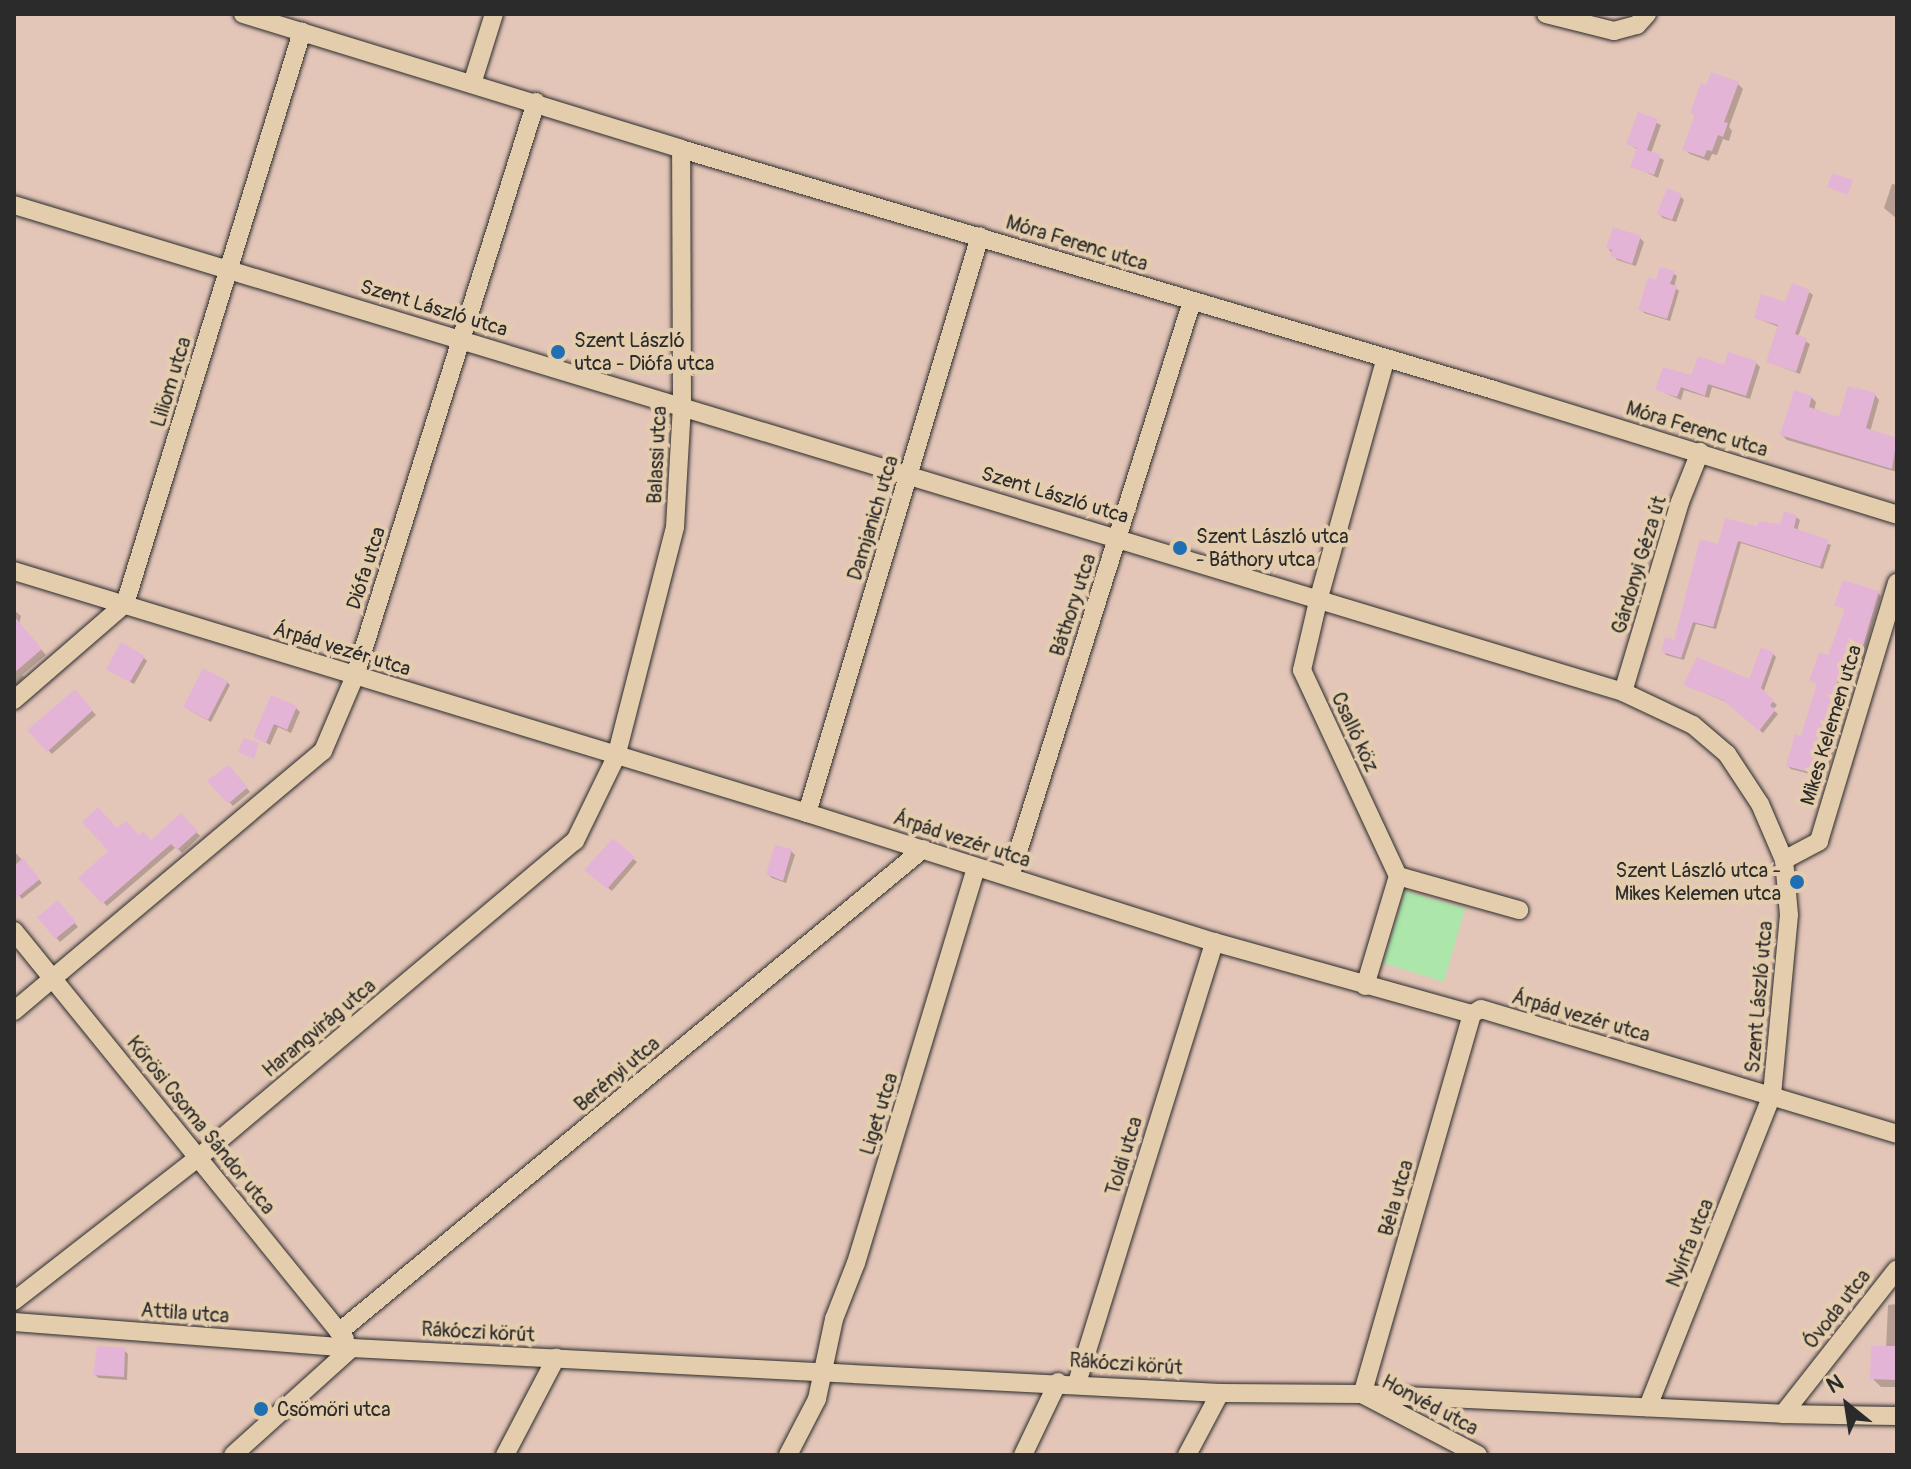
<!DOCTYPE html>
<meta charset="utf-8">
<style>
body{margin:0}
#map{position:relative;width:1911px;height:1469px;overflow:hidden;background:#e4c6b9;font-family:Pangolin,sans-serif}
div>[style]{position:absolute}
[style*='--x']{left:calc(var(--x)*1px);top:calc(var(--y)*1px);width:calc(var(--w)*1px);rotate:calc(var(--a)*1deg)}
.green>*{inset:0;background:#ace6ab}
.shadow>*{inset:0;background:#0003}
.building>*{inset:0;background:#e4b4d6}
.roads{filter:drop-shadow(0 0 2px #2b2b2b) drop-shadow(0 0 2px #2b2b2b)}
.street>*{height:18px;margin:-9px;padding:0 9px;transform-origin:9px;border-radius:9px;background:#e4cdad}
.dots>*{width:22px;height:22px;translate:-50% -50%;box-sizing:border-box;border:4px solid #e4cdad;border-radius:50%}
span{translate:-50% -50%;white-space:nowrap;text-align:center;line-height:1.15;-webkit-text-stroke:8px #e4cdad;paint-order:stroke}
.street-label{font-size:20px;color:#2b2b2b}
.poi-label{font-size:20px;color:#2b2b2b}
.left{translate:0 -50%;text-align:left}
.right{translate:-100% -50%;text-align:right}
.frame{position:absolute;inset:0;border:16px solid #2b2b2b;pointer-events:none}
.north{position:absolute;left:1807px;top:1365px;width:80px;height:80px;-webkit-text-stroke:6px #e4cdad;paint-order:stroke;rotate:330deg;font-size:22px;font-weight:700;line-height:32px;text-align:center;color:#2b2b2b}
.north::after{content:'';display:block;margin:auto;width:28px;height:36px;background:#2b2b2b;clip-path:polygon(50% 0,100% 100%,50% 72%,0 100%)}
</style>
<div id="map">
<div class="green">
<div style="clip-path:polygon(1405px 891px,1465px 908px,1444px 982px,1383px 963px)"></div>
</div>
<div class="shadow">
<div style="clip-path:polygon(1738px 84px,1743px 89px,1729px 127px,1732px 131px,1729px 141px,1723px 139px,1717px 155px,1712px 154px,1709px 161px,1690px 154px,1684px 149px,1696px 116px,1692px 112px)"></div>
<div style="clip-path:polygon(1639px 114px,1661px 125px,1651px 153px,1664px 160px,1658px 178px,1633px 166px,1639px 150px,1628px 144px)"></div>
<div style="clip-path:polygon(1892px 184px,1897px 185px,1897px 219px,1884px 208px)"></div>
<div style="clip-path:polygon(1680px 196px,1684px 200px,1676px 222px,1663px 218px,1659px 214px)"></div>
<div style="clip-path:polygon(1640px 238px,1644px 242px,1636px 266px,1617px 260px,1608px 248px)"></div>
<div style="clip-path:polygon(1673px 273px,1677px 276px,1674px 287px,1679px 291px,1670px 321px,1644px 313px,1641px 309px,1657px 282px)"></div>
<div style="clip-path:polygon(1809px 292px,1813px 295px,1798px 337px,1810px 344px,1800px 374px,1768px 362px,1779px 327px,1756px 318px)"></div>
<div style="clip-path:polygon(1756px 363px,1760px 367px,1750px 399px,1712px 387px,1709px 398px,1684px 390px,1681px 400px,1658px 390px,1726px 368px)"></div>
<div style="clip-path:polygon(1875px 395px,1879px 400px,1870px 432px,1897px 441px,1897px 472px,1787px 440px,1782px 435px,1811px 397px,1816px 402px,1814px 411px,1841px 420px)"></div>
<div style="clip-path:polygon(1796px 517px,1800px 520px,1797px 531px,1831px 545px,1823px 569px,1741px 543px,1716px 629px,1696px 624px,1684px 660px,1666px 655px,1663px 651px,1676px 643px,1719px 546px,1759px 529px,1782px 526px)"></div>
<div style="clip-path:polygon(1878px 593px,1881px 596px,1862px 662px,1848px 657px,1831px 713px,1842px 718px,1829px 768px,1821px 765px,1818px 776px,1791px 769px,1788px 766px,1802px 739px,1819px 685px,1812px 680px,1829px 658px,1847px 610px,1836px 604px)"></div>
<div style="clip-path:polygon(14px 610px,21px 616px,19px 624px,46px 655px,22px 675px,24px 677px,14px 688px)"></div>
<div style="clip-path:polygon(1773px 654px,1776px 657px,1763px 693px,1777px 705px,1773px 710px,1778px 714px,1763px 733px,1729px 703px,1686px 685px,1750px 682px)"></div>
<div style="clip-path:polygon(143px 657px,147px 661px,134px 684px,112px 672px)"></div>
<div style="clip-path:polygon(227px 682px,230px 685px,211px 722px,189px 710px)"></div>
<div style="clip-path:polygon(75px 692px,96px 715px,52px 754px,29px 730px)"></div>
<div style="clip-path:polygon(296px 708px,300px 712px,291px 733px,278px 727px,270px 745px,255px 736px)"></div>
<div style="clip-path:polygon(228px 767px,250px 792px,233px 806px,210px 781px)"></div>
<div style="clip-path:polygon(181px 816px,200px 836px,182px 853px,176px 847px,107px 906px,81px 878px,111px 851px,117px 831px,151px 842px)"></div>
<div style="clip-path:polygon(613px 841px,637px 862px,612px 891px,590px 874px)"></div>
<div style="clip-path:polygon(14px 851px,42px 883px,22px 899px,14px 890px)"></div>
<div style="clip-path:polygon(791px 851px,795px 855px,786px 883px,772px 878px,768px 874px)"></div>
<div style="clip-path:polygon(58px 903px,78px 927px,60px 942px,39px 918px)"></div>
<div style="clip-path:polygon(1897px 1304px,1897px 1387px,1881px 1387px,1872px 1378px,1886px 1348px,1888px 1305px)"></div>
<div style="clip-path:polygon(124px 1350px,128px 1354px,127px 1380px,99px 1378px,95px 1375px)"></div>
</div>
<div class="building">
<div style="clip-path:polygon(1711px 72px,1739px 82px,1724px 122px,1728px 123px,1723px 137px,1718px 135px,1712px 151px,1707px 150px,1704px 157px,1682px 150px,1695px 114px,1690px 113px,1701px 83px,1706px 85px)"></div>
<div style="clip-path:polygon(1638px 112px,1658px 119px,1647px 150px,1661px 155px,1654px 175px,1630px 167px,1637px 148px,1626px 144px)"></div>
<div style="clip-path:polygon(1832px 173px,1853px 180px,1848px 195px,1827px 187px)"></div>
<div style="clip-path:polygon(1667px 188px,1682px 194px,1672px 220px,1657px 214px)"></div>
<div style="clip-path:polygon(1613px 227px,1641px 236px,1632px 264px,1610px 256px,1612px 250px,1606px 248px)"></div>
<div style="clip-path:polygon(1660px 267px,1675px 271px,1670px 284px,1677px 286px,1667px 319px,1638px 310px,1648px 277px,1656px 280px)"></div>
<div style="clip-path:polygon(1792px 283px,1810px 290px,1795px 334px,1807px 338px,1796px 372px,1766px 362px,1778px 325px,1754px 318px,1761px 294px,1785px 302px)"></div>
<div style="clip-path:polygon(1728px 352px,1757px 361px,1746px 396px,1708px 384px,1705px 396px,1681px 387px,1677px 397px,1655px 390px,1663px 367px,1691px 375px,1698px 356px,1724px 365px)"></div>
<div style="clip-path:polygon(1848px 386px,1876px 393px,1866px 428px,1897px 438px,1892px 469px,1780px 435px,1794px 390px,1812px 396px,1809px 407px,1839px 417px)"></div>
<div style="clip-path:polygon(1784px 511px,1797px 515px,1794px 528px,1829px 540px,1820px 567px,1738px 541px,1713px 627px,1693px 622px,1681px 658px,1661px 652px,1665px 637px,1674px 640px,1700px 539px,1718px 544px,1725px 518px,1757px 526px,1759px 521px,1780px 524px)"></div>
<div style="clip-path:polygon(1843px 580px,1879px 591px,1859px 660px,1845px 656px,1829px 710px,1841px 713px,1827px 767px,1818px 764px,1816px 774px,1786px 766px,1795px 734px,1801px 736px,1817px 683px,1809px 681px,1819px 652px,1828px 655px,1845px 609px,1834px 605px)"></div>
<div style="clip-path:polygon(14px 616px,42px 649px,14px 673px)"></div>
<div style="clip-path:polygon(121px 642px,145px 656px,130px 682px,106px 669px)"></div>
<div style="clip-path:polygon(1761px 647px,1774px 652px,1761px 688px,1774px 700px,1770px 706px,1776px 709px,1759px 731px,1723px 700px,1683px 685px,1697px 657px,1749px 679px)"></div>
<div style="clip-path:polygon(203px 668px,228px 681px,208px 720px,183px 707px)"></div>
<div style="clip-path:polygon(75px 689px,93px 710px,47px 752px,27px 730px)"></div>
<div style="clip-path:polygon(271px 695px,297px 706px,287px 730px,274px 724px,266px 743px,253px 737px)"></div>
<div style="clip-path:polygon(243px 738px,259px 743px,254px 759px,238px 752px)"></div>
<div style="clip-path:polygon(228px 765px,248px 787px,228px 804px,207px 781px)"></div>
<div style="clip-path:polygon(98px 807px,117px 828px,126px 821px,139px 835px,143px 831px,151px 840px,181px 813px,198px 831px,177px 850px,171px 844px,102px 904px,78px 878px,108px 851px,82px 822px)"></div>
<div style="clip-path:polygon(613px 838px,635px 857px,607px 889px,584px 870px)"></div>
<div style="clip-path:polygon(775px 845px,792px 849px,783px 881px,766px 874px)"></div>
<div style="clip-path:polygon(23px 858px,40px 879px,14px 900px,14px 866px)"></div>
<div style="clip-path:polygon(58px 900px,76px 922px,55px 939px,37px 917px)"></div>
<div style="clip-path:polygon(97px 1346px,125px 1348px,124px 1377px,93px 1375px)"></div>
<div style="clip-path:polygon(1871px 1346px,1897px 1346px,1897px 1380px,1870px 1379px)"></div>
</div>
<div class="roads">
<div class="street">
<div style="--x:243;--y:14;--w:458;--a:17.1"></div>
<div style="--x:681;--y:149;--w:848;--a:16.51"></div>
<div style="--x:1494;--y:390;--w:422;--a:17.2"></div>
<div style="--x:1546;--y:14;--w:70;--a:14"></div>
<div style="--x:1614;--y:31;--w:24;--a:-15"></div>
<div style="--x:1637;--y:25;--w:15;--a:-48"></div>
<div style="--x:472;--y:84;--w:73;--a:-72.6"></div>
<div style="--x:14;--y:205;--w:1681;--a:16.84"></div>
<div style="--x:1623;--y:692;--w:77;--a:25.2"></div>
<div style="--x:1693;--y:725;--w:45;--a:40.5"></div>
<div style="--x:1727;--y:754;--w:60;--a:56.6"></div>
<div style="--x:1760;--y:804;--w:61;--a:66.8"></div>
<div style="--x:1784;--y:860;--w:55;--a:84.8"></div>
<div style="--x:1789;--y:915;--w:181;--a:95.4"></div>
<div style="--x:1772;--y:1095;--w:336;--a:111.7"></div>
<div style="--x:14;--y:571;--w:829;--a:16.97"></div>
<div style="--x:807;--y:813;--w:427;--a:17.6"></div>
<div style="--x:1214;--y:942;--w:268;--a:15.6"></div>
<div style="--x:1472;--y:1014;--w:10;--a:-29"></div>
<div style="--x:1481;--y:1009;--w:434;--a:16.7"></div>
<div style="--x:1623;--y:692;--w:198;--a:-73.3"></div>
<div style="--x:1680;--y:502;--w:54;--a:-68.2"></div>
<div style="--x:14;--y:700;--w:147;--a:-40.9"></div>
<div style="--x:125;--y:604;--w:599;--a:-72.81"></div>
<div style="--x:807;--y:813;--w:602;--a:-73.31"></div>
<div style="--x:1784;--y:860;--w:40;--a:-28"></div>
<div style="--x:1819;--y:841;--w:270;--a:-73.2"></div>
<div style="--x:1398;--y:876;--w:126;--a:15.7"></div>
<div style="--x:1010;--y:877;--w:604;--a:-72.46"></div>
<div style="--x:14;--y:931;--w:525;--a:50.95"></div>
<div style="--x:1365;--y:986;--w:115;--a:-73.3"></div>
<div style="--x:1398;--y:876;--w:227;--a:-115"></div>
<div style="--x:1302;--y:670;--w:71;--a:-76.9"></div>
<div style="--x:1318;--y:601;--w:252;--a:-74.4"></div>
<div style="--x:14;--y:1011;--w:404;--a:-40.1"></div>
<div style="--x:323;--y:751;--w:82;--a:-66.9"></div>
<div style="--x:355;--y:676;--w:602;--a:-72.5"></div>
<div style="--x:1472;--y:1014;--w:396;--a:106.1"></div>
<div style="--x:1362;--y:1394;--w:131;--a:27.7"></div>
<div style="--x:14;--y:1301;--w:233;--a:-37.9"></div>
<div style="--x:198;--y:1158;--w:493;--a:-40.1"></div>
<div style="--x:575;--y:841;--w:93;--a:-64"></div>
<div style="--x:616;--y:757;--w:237;--a:-75.6"></div>
<div style="--x:675;--y:527;--w:122;--a:-86.7"></div>
<div style="--x:682;--y:405;--w:256;--a:-90.2"></div>
<div style="--x:14;--y:1322;--w:339;--a:4.4"></div>
<div style="--x:352;--y:1348;--w:869;--a:2.97"></div>
<div style="--x:1220;--y:1393;--w:142;--a:0.4"></div>
<div style="--x:1362;--y:1394;--w:421;--a:2.7"></div>
<div style="--x:1783;--y:1414;--w:114;--a:1"></div>
<div style="--x:339;--y:1332;--w:758;--a:-39.59"></div>
<div style="--x:1077;--y:1383;--w:462;--a:-72.7"></div>
<div style="--x:1783;--y:1414;--w:184;--a:-51.8"></div>
<div style="--x:233;--y:1455;--w:160;--a:-42"></div>
<div style="--x:505;--y:1455;--w:110;--a:-62.3"></div>
<div style="--x:788;--y:1455;--w:63;--a:-62.6"></div>
<div style="--x:817;--y:1399;--w:82;--a:-78"></div>
<div style="--x:834;--y:1319;--w:60;--a:-68.6"></div>
<div style="--x:856;--y:1263;--w:413;--a:-73.1"></div>
<div style="--x:1023;--y:1455;--w:81;--a:-64.4"></div>
<div style="--x:1187;--y:1455;--w:70;--a:-62"></div>
</div>
</div>
<div class="dots">
<div style="left:558px;top:352px;background:#1f6fb2"></div>
<div style="left:1180px;top:548px;background:#1f6fb2"></div>
<div style="left:1797px;top:882px;background:#1f6fb2"></div>
<div style="left:261px;top:1409px;background:#1f6fb2"></div>
</div>
<div class="street-label">
<span style="left:1077px;top:243px;rotate:17deg">Móra Ferenc utca</span>
<span style="left:434px;top:308px;rotate:17deg">Szent László utca</span>
<span style="left:171px;top:382px;rotate:-73deg">Liliom utca</span>
<span style="left:1697px;top:429px;rotate:17deg">Móra Ferenc utca</span>
<span style="left:657px;top:455px;rotate:-87deg">Balassi utca</span>
<span style="left:1055px;top:495px;rotate:17deg">Szent László utca</span>
<span style="left:873px;top:518px;rotate:-73deg">Damjanich utca</span>
<span style="left:1639px;top:565px;rotate:-73deg">Gárdonyi Géza út</span>
<span style="left:366px;top:568px;rotate:-72deg">Diófa utca</span>
<span style="left:1073px;top:605px;rotate:-72deg">Báthory utca</span>
<span style="left:342px;top:649px;rotate:17deg">Árpád vezér utca</span>
<span style="left:1831px;top:725px;rotate:-73deg">Mikes Kelemen utca</span>
<span style="left:1355px;top:732px;rotate:65deg">Csalló köz</span>
<span style="left:962px;top:839px;rotate:18deg">Árpád vezér utca</span>
<span style="left:1759px;top:997px;rotate:-85deg">Szent László utca</span>
<span style="left:1581px;top:1016px;rotate:16deg">Árpád vezér utca</span>
<span style="left:319px;top:1028px;rotate:-40deg">Harangvirág utca</span>
<span style="left:617px;top:1074px;rotate:-40deg">Berényi utca</span>
<span style="left:879px;top:1114px;rotate:-73deg">Liget utca</span>
<span style="left:201px;top:1125px;rotate:51deg">Kőrösi Csoma Sándor utca</span>
<span style="left:1124px;top:1156px;rotate:-73deg">Toldi utca</span>
<span style="left:1396px;top:1198px;rotate:-74deg">Béla utca</span>
<span style="left:1690px;top:1243px;rotate:-68deg">Nyírfa utca</span>
<span style="left:1837px;top:1309px;rotate:-52deg">Óvoda utca</span>
<span style="left:185px;top:1313px;rotate:4deg">Attila utca</span>
<span style="left:478px;top:1332px;rotate:3deg">Rákóczi körút</span>
<span style="left:1126px;top:1364px;rotate:4deg">Rákóczi körút</span>
<span style="left:1430px;top:1405px;rotate:28deg">Honvéd utca</span>
</div>
<div class="poi-label">
<span class="left" style="left:574px;top:352px">Szent László<br>utca - Diófa utca</span>
<span class="left" style="left:1196px;top:548px">Szent László utca<br>- Báthory utca</span>
<span class="right" style="left:1781px;top:882px">Szent László utca -<br>Mikes Kelemen utca</span>
<span class="left" style="left:277px;top:1409px">Csömöri utca</span>
</div>
<div class="frame"></div>
<div class="north">N</div>
</div>
